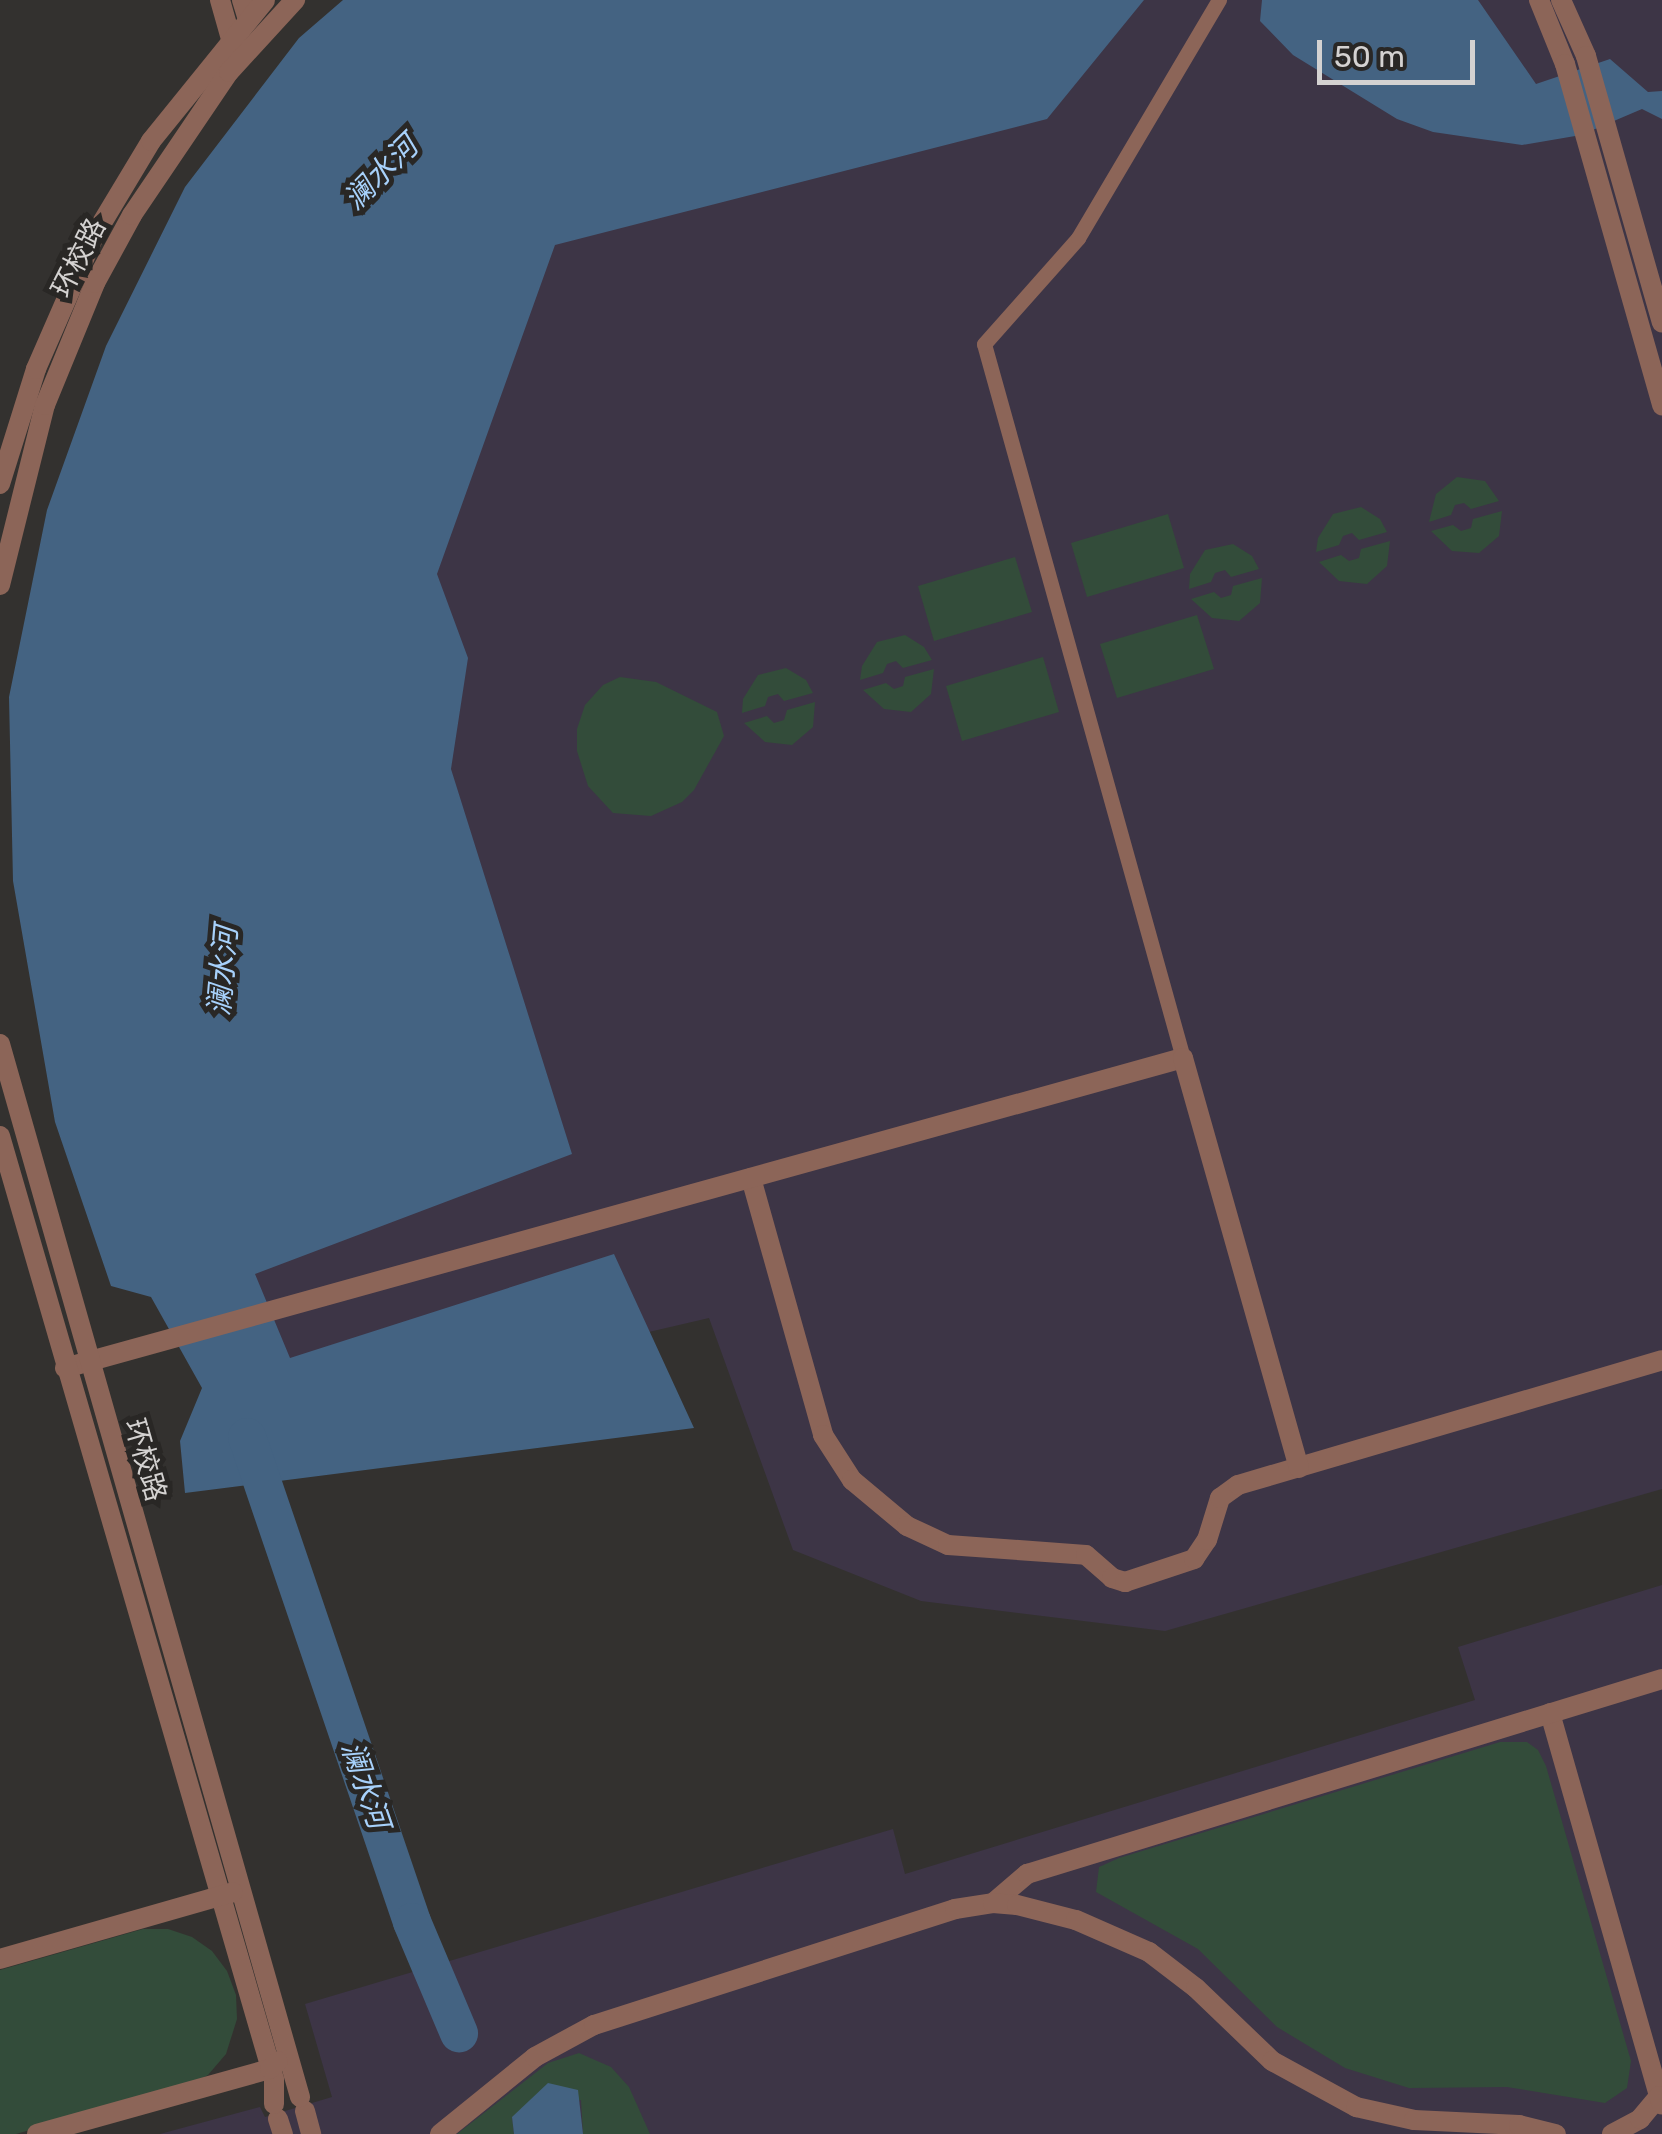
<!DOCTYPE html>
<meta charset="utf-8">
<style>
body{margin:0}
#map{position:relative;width:1662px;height:2134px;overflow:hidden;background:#33312f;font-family:Rubik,"Noto Sans SC",sans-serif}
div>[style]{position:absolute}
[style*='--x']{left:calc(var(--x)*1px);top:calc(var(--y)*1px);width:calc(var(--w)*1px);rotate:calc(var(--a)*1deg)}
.education>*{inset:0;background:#3d3546}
.green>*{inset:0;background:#334c3a}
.water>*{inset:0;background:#446382}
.river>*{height:38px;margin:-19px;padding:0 19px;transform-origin:19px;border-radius:19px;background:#446382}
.pedestrian>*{height:15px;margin:-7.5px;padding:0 7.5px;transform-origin:7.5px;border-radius:7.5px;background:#8c6558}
.minor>*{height:20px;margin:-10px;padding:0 10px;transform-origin:10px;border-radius:10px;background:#8c6558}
.tertiary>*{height:20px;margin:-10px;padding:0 10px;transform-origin:10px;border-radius:10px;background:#8c6558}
span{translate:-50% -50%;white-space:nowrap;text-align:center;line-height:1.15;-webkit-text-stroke:10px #292725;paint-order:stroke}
.street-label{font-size:28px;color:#d4d2d1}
.water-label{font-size:30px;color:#a7d1fb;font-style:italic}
.scale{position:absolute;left:1317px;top:40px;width:158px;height:45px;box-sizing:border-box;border:5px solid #d4d2d1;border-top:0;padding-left:12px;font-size:30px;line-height:35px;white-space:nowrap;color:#d4d2d1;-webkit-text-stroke:8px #292725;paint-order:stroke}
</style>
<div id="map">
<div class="education">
<div style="clip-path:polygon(667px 0,1662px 0,1662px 1489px,1165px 1631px,921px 1601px,793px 1550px,709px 1318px,267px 1421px,178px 1237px,322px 291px)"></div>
<div style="clip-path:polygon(1662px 1585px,1662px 2134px,160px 2134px,260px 2107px,265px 2117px,332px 2097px,305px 2004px,893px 1829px,905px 1874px,1475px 1700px,1458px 1647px)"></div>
</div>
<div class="green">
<div style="clip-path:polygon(1457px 477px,1485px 481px,1499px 501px,1471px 509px,1464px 503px,1455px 505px,1451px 515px,1429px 522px,1436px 494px)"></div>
<div style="clip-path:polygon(1361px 507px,1380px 519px,1387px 532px,1359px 540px,1352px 533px,1343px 536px,1339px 545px,1316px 552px,1318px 538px,1333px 514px)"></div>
<div style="clip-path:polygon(1502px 511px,1499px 536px,1479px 553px,1452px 551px,1431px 531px,1453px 525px,1461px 531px,1471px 528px,1473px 519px)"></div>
<div style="clip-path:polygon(1168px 514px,1184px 568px,1087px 597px,1071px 543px)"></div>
<div style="clip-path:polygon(1390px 541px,1387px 566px,1367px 584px,1339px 581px,1319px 562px,1341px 555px,1349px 561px,1359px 558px,1361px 549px)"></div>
<div style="clip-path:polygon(1233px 544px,1252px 556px,1259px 569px,1231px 577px,1225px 570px,1215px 573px,1211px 582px,1189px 589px,1190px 574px,1205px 550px)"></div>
<div style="clip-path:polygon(1015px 557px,1032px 612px,934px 641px,918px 586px)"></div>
<div style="clip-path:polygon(1262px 578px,1260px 603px,1239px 621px,1212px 618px,1191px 599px,1214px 592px,1221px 598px,1231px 595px,1233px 586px)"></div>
<div style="clip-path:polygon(1197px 615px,1214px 669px,1117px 698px,1100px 644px)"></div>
<div style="clip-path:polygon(905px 635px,924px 647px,932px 660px,903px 668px,896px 661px,887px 664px,883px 673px,860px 680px,862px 666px,877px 642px)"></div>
<div style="clip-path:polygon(1043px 657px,1059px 712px,962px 741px,946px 686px)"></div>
<div style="clip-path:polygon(786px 668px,806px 680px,813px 693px,784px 701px,778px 694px,768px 697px,765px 706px,742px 713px,743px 699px,758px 675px)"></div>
<div style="clip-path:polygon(934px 669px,931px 694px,911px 712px,884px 709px,863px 690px,886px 683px,894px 689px,903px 686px,905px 677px)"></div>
<div style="clip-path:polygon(620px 677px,656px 682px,717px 712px,724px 736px,694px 790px,682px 802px,651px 816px,613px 813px,588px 786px,577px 751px,577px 729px,585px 705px,603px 685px)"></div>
<div style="clip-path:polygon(815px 702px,813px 727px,792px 745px,765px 742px,744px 723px,767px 716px,774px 723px,784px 720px,787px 710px)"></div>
<div style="clip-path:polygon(1500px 1742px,1527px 1742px,1538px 1750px,1546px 1766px,1631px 2061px,1627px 2088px,1605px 2103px,1507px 2087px,1409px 2088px,1345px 2068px,1277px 2027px,1198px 1949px,1096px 1892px,1099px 1867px,1119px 1858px)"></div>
<div style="clip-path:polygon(143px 1929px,168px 1929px,192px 1937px,212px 1951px,227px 1971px,236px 1995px,237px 2019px,226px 2054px,208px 2075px,191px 2084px,16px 2134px,0 2134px,0 1970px)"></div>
<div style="clip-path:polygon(579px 2053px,611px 2067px,629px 2087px,650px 2134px,583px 2134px,581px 2100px,512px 2117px,514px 2134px,457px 2134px,548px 2063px)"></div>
</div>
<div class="water">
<div style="clip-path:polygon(343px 0,1144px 0,1047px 119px,555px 245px,437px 574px,468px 658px,451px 769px,572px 1154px,255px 1274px,290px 1358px,614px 1254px,694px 1428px,185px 1493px,180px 1441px,202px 1388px,151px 1297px,111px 1286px,55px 1122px,13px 881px,9px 697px,47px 510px,106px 346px,185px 187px,299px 38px)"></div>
<div style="clip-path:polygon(1262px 0,1478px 0,1536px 84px,1610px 59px,1648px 92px,1662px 91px,1662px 119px,1642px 109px,1581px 135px,1522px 145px,1433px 132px,1397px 119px,1293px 55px,1260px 21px)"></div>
<div style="clip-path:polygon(548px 2083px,578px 2090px,583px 2134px,514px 2134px,512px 2117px)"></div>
</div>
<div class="river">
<div style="--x:247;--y:1437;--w:512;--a:71.21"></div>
<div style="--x:412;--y:1922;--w:121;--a:67.1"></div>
</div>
<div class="pedestrian">
<div style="--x:1183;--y:1058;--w:741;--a:-105.57"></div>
<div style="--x:984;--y:344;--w:142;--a:-48.4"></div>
<div style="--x:1078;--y:238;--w:277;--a:-59.4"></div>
</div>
<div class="minor">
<div style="--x:220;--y:0;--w:41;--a:74.2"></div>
<div style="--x:242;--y:0;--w:21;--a:73"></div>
<div style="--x:751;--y:1178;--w:267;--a:74.3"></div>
<div style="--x:823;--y:1435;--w:54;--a:57.2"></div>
<div style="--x:852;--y:1480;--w:72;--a:39.9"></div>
<div style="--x:907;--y:1526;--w:45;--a:24.9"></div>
<div style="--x:948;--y:1545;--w:138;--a:4.1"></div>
<div style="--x:1086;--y:1555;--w:35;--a:41"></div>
<div style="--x:1112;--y:1578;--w:14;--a:17"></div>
<div style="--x:1125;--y:1582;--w:73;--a:-18.4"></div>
<div style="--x:1194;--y:1559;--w:23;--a:-56"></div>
<div style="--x:1207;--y:1540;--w:44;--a:-72.8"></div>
<div style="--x:1220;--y:1498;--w:22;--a:-36"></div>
<div style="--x:1238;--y:1485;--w:442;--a:-16.4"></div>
<div style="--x:65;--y:1368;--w:1160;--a:-15.5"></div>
<div style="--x:1183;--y:1058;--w:426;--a:74.2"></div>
<div style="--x:1550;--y:1713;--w:398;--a:74.1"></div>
<div style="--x:993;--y:1903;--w:45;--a:-40.5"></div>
<div style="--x:1027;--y:1874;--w:664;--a:-17.07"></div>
<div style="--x:305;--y:2111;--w:24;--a:75"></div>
<div style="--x:278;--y:2119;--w:16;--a:72"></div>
<div style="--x:440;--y:2134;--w:122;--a:-39"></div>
<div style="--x:535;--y:2057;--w:67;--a:-28.5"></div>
<div style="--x:594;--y:2025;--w:379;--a:-17.8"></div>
<div style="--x:955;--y:1909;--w:38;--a:-9"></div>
<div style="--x:993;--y:1903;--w:24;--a:5"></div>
<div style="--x:1017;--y:1905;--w:61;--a:14.3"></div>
<div style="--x:1076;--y:1920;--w:80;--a:23.7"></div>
<div style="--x:1149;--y:1952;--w:59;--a:37.5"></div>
<div style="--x:1196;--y:1988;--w:105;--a:43.8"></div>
<div style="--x:1272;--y:2061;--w:96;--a:28.7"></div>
<div style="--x:1356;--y:2107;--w:59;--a:12.6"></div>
<div style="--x:1414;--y:2120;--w:105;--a:2.7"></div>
<div style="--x:1519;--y:2125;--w:38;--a:14"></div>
<div style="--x:1612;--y:2134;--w:32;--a:-28"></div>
<div style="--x:1640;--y:2119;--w:30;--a:-50"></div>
<div style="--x:1659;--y:2096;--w:9;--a:72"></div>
</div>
<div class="tertiary">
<div style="--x:1539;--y:0;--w:69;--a:67.9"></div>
<div style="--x:1565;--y:64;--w:355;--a:74.1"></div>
<div style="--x:1561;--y:0;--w:61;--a:65.9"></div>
<div style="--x:1586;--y:56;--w:277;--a:74.1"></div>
<div style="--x:0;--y:484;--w:121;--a:-72.6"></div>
<div style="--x:36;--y:369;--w:145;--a:-66.4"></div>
<div style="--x:94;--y:236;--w:111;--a:-59"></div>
<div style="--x:151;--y:141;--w:181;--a:-51"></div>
<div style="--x:0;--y:585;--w:186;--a:-76"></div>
<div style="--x:45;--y:405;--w:132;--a:-67.7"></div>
<div style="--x:95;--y:283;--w:77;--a:-61.4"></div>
<div style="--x:132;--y:215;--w:173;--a:-55.9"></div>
<div style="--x:229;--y:72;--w:98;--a:-47.5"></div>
<div style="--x:0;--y:1044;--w:1095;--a:74.1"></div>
<div style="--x:0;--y:1136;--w:982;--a:73.8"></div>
<div style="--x:274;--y:2079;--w:25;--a:90"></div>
<div style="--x:0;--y:1959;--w:242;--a:-16"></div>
<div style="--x:37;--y:2134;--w:242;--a:-15.6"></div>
<div style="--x:270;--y:2069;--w:11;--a:-45"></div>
</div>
<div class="street-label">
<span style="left:79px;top:258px;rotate:-63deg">环校路</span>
<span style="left:145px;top:1460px;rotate:74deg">环校路</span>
</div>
<div class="water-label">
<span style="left:381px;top:173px;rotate:-45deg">澜水河</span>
<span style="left:223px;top:971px;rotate:-85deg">澜水河</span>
<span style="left:365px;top:1785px;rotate:71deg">澜水河</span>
</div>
<div class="scale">50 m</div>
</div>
